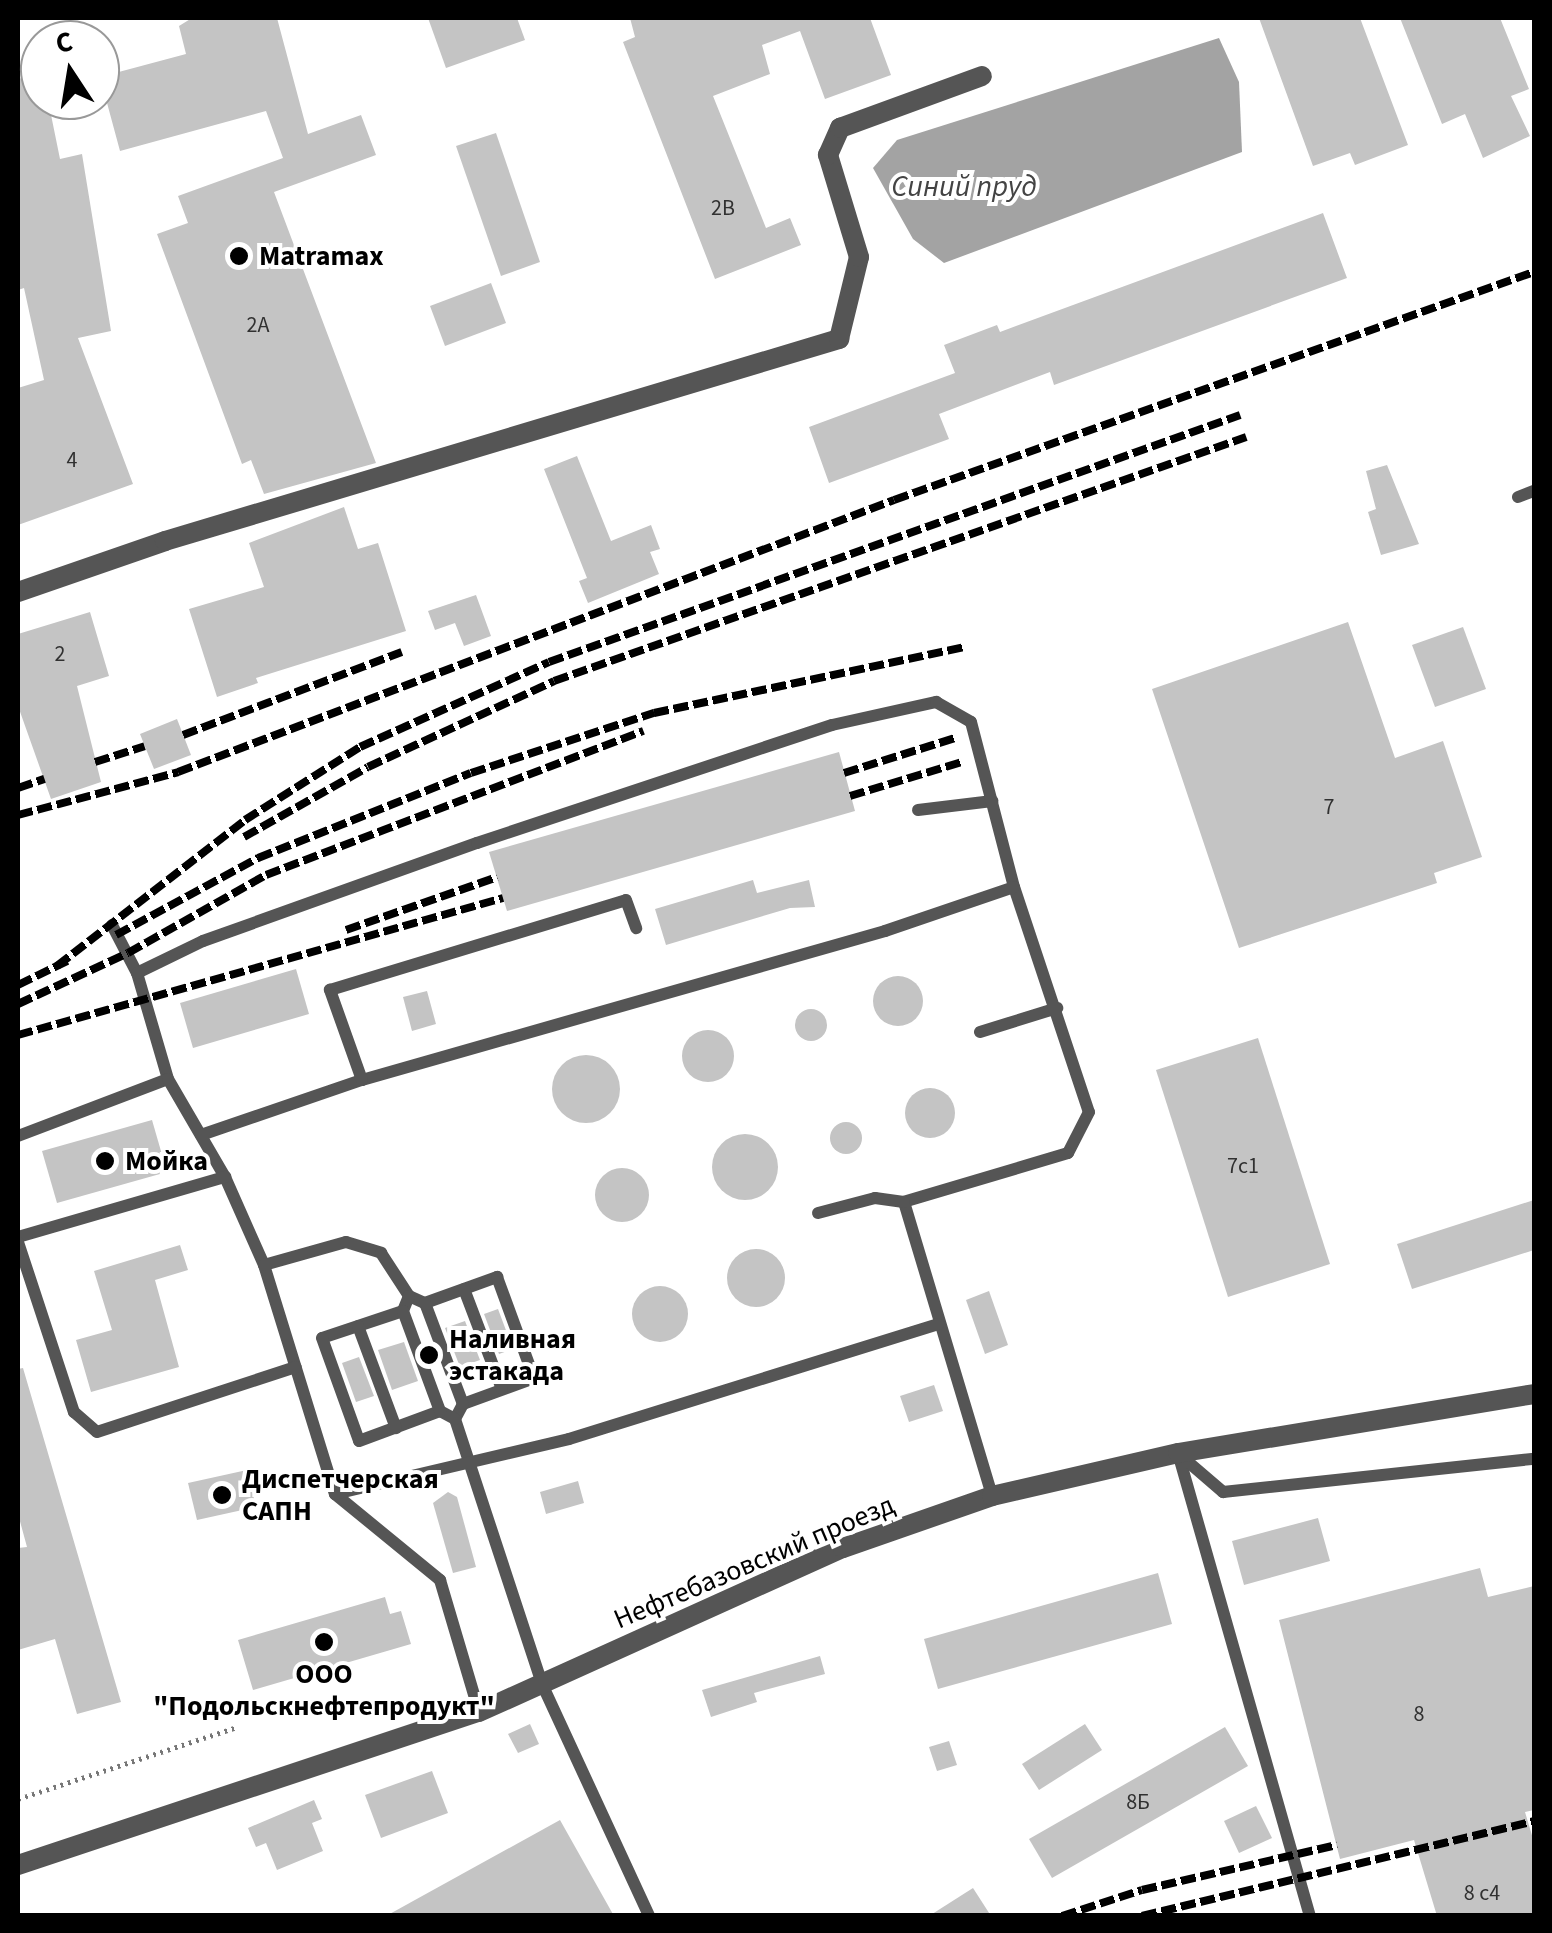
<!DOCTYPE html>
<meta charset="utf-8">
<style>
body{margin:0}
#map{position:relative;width:1552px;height:1933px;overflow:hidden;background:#fff;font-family:"Source Sans 3",sans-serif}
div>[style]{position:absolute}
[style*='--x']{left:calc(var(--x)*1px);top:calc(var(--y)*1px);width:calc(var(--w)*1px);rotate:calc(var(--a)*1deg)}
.water>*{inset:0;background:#a3a3a3}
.building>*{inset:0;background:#c4c4c4}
.round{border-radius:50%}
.path>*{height:5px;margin-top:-2.5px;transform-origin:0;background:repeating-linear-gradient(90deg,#777 0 2.5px,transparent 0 7.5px)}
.lane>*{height:12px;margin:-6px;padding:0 6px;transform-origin:6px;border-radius:6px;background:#555}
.street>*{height:20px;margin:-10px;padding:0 10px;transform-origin:10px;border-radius:10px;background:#555}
.rail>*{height:8px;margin-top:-4px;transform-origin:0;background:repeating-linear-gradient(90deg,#000 0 15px,transparent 0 20px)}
.dots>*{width:28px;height:28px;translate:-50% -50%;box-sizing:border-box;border:5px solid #fff;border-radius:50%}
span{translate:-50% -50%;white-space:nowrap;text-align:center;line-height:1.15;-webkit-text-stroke:8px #fff;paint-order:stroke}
.number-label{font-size:22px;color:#313131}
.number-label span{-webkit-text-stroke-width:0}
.poi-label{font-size:28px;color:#000;font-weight:700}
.left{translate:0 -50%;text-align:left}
.street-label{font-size:28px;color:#000}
.water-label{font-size:30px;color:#444;font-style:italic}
.frame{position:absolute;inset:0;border:20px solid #000;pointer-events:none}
.north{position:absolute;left:20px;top:20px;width:100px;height:100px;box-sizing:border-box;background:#fff;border:2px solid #999;border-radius:50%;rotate:348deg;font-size:28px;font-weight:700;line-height:40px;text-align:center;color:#000}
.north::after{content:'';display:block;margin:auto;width:35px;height:45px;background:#000;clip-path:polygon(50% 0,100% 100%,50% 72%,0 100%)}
</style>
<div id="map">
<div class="water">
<div style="clip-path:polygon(1219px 38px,1239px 82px,1242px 152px,944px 263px,913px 239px,873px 168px,897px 140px)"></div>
</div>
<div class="building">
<div style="clip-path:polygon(192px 18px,277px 18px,308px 134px,361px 115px,376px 155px,274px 192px,376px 463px,264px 494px,251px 460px,242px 464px,157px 234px,188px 223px,178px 196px,283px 158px,266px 111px,120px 151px,100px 77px,186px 54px,179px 26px)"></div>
<div style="clip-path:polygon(428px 18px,517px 18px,525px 40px,446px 68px)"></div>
<div style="clip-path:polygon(630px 18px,870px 18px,891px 75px,825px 99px,800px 31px,762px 45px,770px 74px,713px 96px,766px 228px,790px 218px,801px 245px,715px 279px,623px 42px,635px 37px)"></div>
<div style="clip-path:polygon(1259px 18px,1360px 18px,1408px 145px,1355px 165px,1350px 153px,1313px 166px)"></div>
<div style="clip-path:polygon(1400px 18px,1500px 18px,1529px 89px,1511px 96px,1530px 136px,1483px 158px,1465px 114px,1442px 124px)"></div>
<div style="clip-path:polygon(40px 74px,40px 100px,48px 100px,60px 159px,82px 154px,111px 331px,78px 338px,133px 484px,18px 525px,18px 388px,44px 380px,24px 288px,18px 290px,18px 79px)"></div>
<div style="clip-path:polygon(496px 133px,540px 262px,501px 276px,456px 146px)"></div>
<div style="clip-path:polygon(1323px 213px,1347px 278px,1054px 385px,1050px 372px,939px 414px,949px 439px,829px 483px,809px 427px,955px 373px,944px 345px,997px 325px,1000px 332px)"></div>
<div style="clip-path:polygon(491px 283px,506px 323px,445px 346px,430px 306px)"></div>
<div style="clip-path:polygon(577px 456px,611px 541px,651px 525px,660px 549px,650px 552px,659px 574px,588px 603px,579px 581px,587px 578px,544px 469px)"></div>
<div style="clip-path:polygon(1387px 465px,1419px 544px,1381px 555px,1368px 512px,1376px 509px,1366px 471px)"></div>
<div style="clip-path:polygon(344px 507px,358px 549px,378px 543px,406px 631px,256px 678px,258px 683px,217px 697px,189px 609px,264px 587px,249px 543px)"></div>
<div style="clip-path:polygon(476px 595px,491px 636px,464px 646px,455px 623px,435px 630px,428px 611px)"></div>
<div style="clip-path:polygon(90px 612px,109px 676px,77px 686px,101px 782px,51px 799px,18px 706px,18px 634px)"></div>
<div style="clip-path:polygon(1348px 622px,1395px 758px,1443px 741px,1482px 857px,1434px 873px,1437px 883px,1239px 948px,1152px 689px)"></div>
<div style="clip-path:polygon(1463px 627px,1486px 689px,1435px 707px,1412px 645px)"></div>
<div style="clip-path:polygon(177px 719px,191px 755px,154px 769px,140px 734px)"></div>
<div style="clip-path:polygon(839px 752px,855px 811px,507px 911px,489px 852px)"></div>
<div style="clip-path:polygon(753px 880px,757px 893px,809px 880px,815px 907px,790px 908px,666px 945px,655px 909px)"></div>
<div style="clip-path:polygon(296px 969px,309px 1014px,193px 1048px,180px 1003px)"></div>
<div class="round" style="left:873px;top:976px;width:50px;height:50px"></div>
<div style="clip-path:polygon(427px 991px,436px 1024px,412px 1031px,403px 997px)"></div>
<div class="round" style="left:795px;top:1009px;width:32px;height:32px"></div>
<div class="round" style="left:682px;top:1030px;width:52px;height:52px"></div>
<div style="clip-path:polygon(1258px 1038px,1330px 1264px,1228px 1297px,1156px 1070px)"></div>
<div class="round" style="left:552px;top:1055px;width:68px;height:68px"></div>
<div class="round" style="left:905px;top:1088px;width:50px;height:50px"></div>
<div style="clip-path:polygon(152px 1120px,167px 1172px,57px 1203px,42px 1151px)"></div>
<div class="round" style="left:830px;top:1122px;width:32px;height:32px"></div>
<div class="round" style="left:712px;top:1134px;width:66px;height:66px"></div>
<div class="round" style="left:595px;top:1168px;width:54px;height:54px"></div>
<div style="clip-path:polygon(1534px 1200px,1534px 1250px,1412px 1289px,1397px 1244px)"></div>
<div style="clip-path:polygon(180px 1245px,188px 1270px,155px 1280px,179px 1367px,91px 1392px,76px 1340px,112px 1330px,94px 1271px)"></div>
<div class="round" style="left:727px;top:1249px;width:58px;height:58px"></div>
<div class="round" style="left:632px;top:1286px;width:56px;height:56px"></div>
<div style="clip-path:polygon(989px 1291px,1008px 1345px,985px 1354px,966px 1300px)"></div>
<div style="clip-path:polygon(498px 1309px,513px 1349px,499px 1354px,484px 1314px)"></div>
<div style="clip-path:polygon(465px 1321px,480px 1360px,460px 1367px,445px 1328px)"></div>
<div style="clip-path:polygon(404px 1342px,418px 1381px,392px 1390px,378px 1350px)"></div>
<div style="clip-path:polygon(359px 1357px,374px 1396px,356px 1402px,342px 1363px)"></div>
<div style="clip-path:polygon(23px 1368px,121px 1702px,77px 1714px,55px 1639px,18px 1650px,18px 1548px,27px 1547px,18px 1514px,18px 1369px)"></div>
<div style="clip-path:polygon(934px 1385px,943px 1411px,909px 1422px,900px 1396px)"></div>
<div style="clip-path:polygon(247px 1470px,256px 1507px,197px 1520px,188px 1483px)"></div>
<div style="clip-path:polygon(578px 1481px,584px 1503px,546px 1514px,540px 1492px)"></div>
<div style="clip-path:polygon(448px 1492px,457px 1497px,476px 1567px,453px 1573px,433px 1503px)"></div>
<div style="clip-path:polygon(1318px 1518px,1330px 1561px,1244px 1585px,1232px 1541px)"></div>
<div style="clip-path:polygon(1480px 1568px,1488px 1597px,1534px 1586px,1534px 1810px,1525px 1812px,1534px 1842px,1534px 1916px,1437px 1916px,1414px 1840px,1340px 1859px,1279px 1620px)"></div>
<div style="clip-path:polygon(1158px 1573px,1172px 1624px,938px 1689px,924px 1639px)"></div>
<div style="clip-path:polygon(385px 1597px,390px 1614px,401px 1611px,411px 1644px,253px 1690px,238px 1640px)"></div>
<div style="clip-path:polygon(820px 1656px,825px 1674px,754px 1693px,757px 1702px,711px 1717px,702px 1690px)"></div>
<div style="clip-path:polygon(530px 1724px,539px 1744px,518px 1753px,508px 1734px)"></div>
<div style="clip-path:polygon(1085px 1724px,1102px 1750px,1039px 1790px,1022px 1764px)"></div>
<div style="clip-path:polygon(1225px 1727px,1248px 1766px,1052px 1878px,1029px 1839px)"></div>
<div style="clip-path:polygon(949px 1741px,957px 1765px,937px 1771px,929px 1747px)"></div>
<div style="clip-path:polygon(432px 1771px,448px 1813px,381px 1838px,365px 1795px)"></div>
<div style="clip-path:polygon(314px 1800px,322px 1819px,312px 1823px,323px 1851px,277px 1870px,266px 1843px,256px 1847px,248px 1828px)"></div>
<div style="clip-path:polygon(1256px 1806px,1272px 1838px,1239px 1853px,1224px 1821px)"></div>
<div style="clip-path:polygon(560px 1820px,614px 1916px,386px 1916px)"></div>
<div style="clip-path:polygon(973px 1888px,991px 1916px,929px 1916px)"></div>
</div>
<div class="path">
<div style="--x:18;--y:1799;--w:231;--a:-18.2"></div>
</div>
<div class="lane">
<div style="--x:1518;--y:497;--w:17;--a:-21"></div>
<div style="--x:918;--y:810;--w:75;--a:-6.9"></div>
<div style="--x:112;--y:925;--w:54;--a:62.5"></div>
<div style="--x:980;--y:1032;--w:81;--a:-17.3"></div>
<div style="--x:168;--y:1079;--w:110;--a:-106.3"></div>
<div style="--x:137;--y:973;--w:73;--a:-25.9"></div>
<div style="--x:203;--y:941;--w:291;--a:-19.7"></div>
<div style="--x:477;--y:843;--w:374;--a:-18.4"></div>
<div style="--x:832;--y:725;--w:107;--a:-12.5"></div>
<div style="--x:936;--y:702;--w:40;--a:29.7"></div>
<div style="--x:971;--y:722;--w:171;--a:75.4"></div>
<div style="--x:1014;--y:887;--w:237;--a:71.6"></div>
<div style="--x:1089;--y:1112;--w:46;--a:117.1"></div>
<div style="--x:1068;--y:1153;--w:171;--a:163.4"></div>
<div style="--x:904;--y:1202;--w:307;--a:73.3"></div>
<div style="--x:362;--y:1080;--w:544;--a:-15.9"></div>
<div style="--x:885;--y:931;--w:136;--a:-18.8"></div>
<div style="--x:201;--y:1135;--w:170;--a:-18.9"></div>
<div style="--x:362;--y:1080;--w:96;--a:-109.6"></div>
<div style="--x:330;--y:990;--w:309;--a:-16.9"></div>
<div style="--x:626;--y:900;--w:30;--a:70"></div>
<div style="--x:18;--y:1136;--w:160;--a:-20.8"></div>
<div style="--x:168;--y:1079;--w:113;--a:59.8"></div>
<div style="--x:225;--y:1177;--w:96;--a:66.1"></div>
<div style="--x:264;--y:1265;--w:240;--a:72.8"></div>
<div style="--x:335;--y:1494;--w:136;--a:39.3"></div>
<div style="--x:440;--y:1580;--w:138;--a:73.5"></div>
<div style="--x:818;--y:1213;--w:59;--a:-14.7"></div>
<div style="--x:875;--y:1198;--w:29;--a:8"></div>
<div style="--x:18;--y:1237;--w:216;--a:-16.2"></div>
<div style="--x:18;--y:1242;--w:179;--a:71.8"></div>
<div style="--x:74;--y:1412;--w:30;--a:41"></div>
<div style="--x:97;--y:1432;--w:209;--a:-18.1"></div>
<div style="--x:264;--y:1265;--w:85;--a:-15.7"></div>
<div style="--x:346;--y:1242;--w:37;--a:17"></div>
<div style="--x:381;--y:1253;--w:51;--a:56.9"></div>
<div style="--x:409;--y:1296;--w:17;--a:24"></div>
<div style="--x:425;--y:1303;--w:77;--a:-19.9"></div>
<div style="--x:497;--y:1277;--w:108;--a:69.9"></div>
<div style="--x:534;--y:1378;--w:76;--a:159.9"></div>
<div style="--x:463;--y:1404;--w:17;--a:118"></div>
<div style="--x:455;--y:1419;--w:279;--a:71.8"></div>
<div style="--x:542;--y:1684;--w:255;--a:65.2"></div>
<div style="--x:464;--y:1289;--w:107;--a:69.2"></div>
<div style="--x:409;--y:1296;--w:16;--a:112"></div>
<div style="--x:403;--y:1311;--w:85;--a:161.6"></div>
<div style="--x:322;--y:1338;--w:109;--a:70.2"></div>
<div style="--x:359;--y:1441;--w:86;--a:-20.3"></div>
<div style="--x:440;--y:1411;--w:17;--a:28"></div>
<div style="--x:425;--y:1303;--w:108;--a:69.4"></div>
<div style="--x:403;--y:1311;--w:107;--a:69.7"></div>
<div style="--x:358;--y:1326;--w:109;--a:69.6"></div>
<div style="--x:1178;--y:1453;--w:481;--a:74.1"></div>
<div style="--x:1180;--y:1455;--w:57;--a:40.7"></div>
<div style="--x:1223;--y:1492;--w:313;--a:-6.1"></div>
<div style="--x:335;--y:1494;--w:240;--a:-13.2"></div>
<div style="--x:569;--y:1439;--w:387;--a:-17.3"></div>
</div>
<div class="street">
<div style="--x:18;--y:592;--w:156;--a:-19.1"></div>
<div style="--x:165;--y:541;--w:704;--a:-16.68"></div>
<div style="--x:839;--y:339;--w:84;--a:-76.3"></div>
<div style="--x:859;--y:257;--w:107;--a:-106.9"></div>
<div style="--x:828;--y:155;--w:30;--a:-66"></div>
<div style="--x:840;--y:128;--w:151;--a:-20.1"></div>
<div style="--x:18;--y:1865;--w:486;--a:-18.4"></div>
<div style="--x:479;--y:1712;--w:399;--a:-24.3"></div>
<div style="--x:843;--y:1548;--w:158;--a:-19.2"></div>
<div style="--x:992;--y:1496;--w:191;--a:-13"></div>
<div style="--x:1178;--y:1453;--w:361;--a:-9.4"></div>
</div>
<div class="rail">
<div style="--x:183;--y:735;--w:234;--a:-20.8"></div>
<div style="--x:95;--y:762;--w:52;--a:-17.7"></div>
<div style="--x:844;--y:773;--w:116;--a:-17.5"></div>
<div style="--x:18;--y:788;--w:28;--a:-19"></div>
<div style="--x:850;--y:796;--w:117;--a:-16.9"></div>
<div style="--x:18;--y:815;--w:166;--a:-15"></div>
<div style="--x:178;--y:772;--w:766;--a:-20.8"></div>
<div style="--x:894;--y:500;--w:679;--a:-19.61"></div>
<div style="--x:244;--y:837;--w:142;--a:-29.4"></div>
<div style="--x:368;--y:767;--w:205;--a:-24.8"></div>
<div style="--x:554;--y:681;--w:734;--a:-19.42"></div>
<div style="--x:346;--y:930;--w:160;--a:-19.3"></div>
<div style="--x:116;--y:935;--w:162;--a:-28.5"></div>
<div style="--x:258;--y:858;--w:229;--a:-21.8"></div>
<div style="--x:471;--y:773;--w:193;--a:-18.2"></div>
<div style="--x:654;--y:713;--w:317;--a:-12"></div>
<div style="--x:57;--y:966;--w:238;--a:-37.8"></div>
<div style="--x:245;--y:820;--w:136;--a:-32.4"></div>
<div style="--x:360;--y:747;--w:207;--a:-24.2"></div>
<div style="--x:549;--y:662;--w:734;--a:-19.67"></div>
<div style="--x:18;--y:985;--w:55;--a:-26.1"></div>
<div style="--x:18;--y:1004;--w:121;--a:-24.9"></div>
<div style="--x:128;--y:953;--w:159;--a:-29.5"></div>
<div style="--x:266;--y:875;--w:404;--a:-20.9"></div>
<div style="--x:18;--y:1035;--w:504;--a:-15.77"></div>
<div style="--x:1062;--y:1916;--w:84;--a:-18"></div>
<div style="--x:1142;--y:1890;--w:200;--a:-13"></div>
<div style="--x:1142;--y:1916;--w:403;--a:-13.6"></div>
</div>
<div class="dots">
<div style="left:239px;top:256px;background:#000"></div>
<div style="left:105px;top:1161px;background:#000"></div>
<div style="left:429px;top:1355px;background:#000"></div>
<div style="left:222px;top:1495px;background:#000"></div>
<div style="left:324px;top:1642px;background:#000"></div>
</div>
<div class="number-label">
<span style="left:723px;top:209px">2В</span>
<span style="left:258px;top:326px">2А</span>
<span style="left:72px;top:461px">4</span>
<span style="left:60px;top:655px">2</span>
<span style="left:1329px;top:808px">7</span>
<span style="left:1243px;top:1167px">7с1</span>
<span style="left:1419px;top:1715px">8</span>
<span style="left:1138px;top:1803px">8Б</span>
<span style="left:1482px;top:1894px">8 с4</span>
</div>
<div class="poi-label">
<span class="left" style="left:259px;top:256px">Matramax</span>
<span class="left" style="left:125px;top:1161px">Мойка</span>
<span class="left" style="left:449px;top:1355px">Наливная<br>эстакада</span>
<span class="left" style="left:242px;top:1495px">Диспетчерская<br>САПН</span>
<span style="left:324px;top:1690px">ООО<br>"Подольскнефтепродукт"</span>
</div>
<div class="street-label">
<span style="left:754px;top:1562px;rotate:-23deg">Нефтебазовский проезд</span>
</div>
<div class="water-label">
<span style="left:964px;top:187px">Синий пруд</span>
</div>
<div class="frame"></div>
<div class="north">С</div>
</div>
